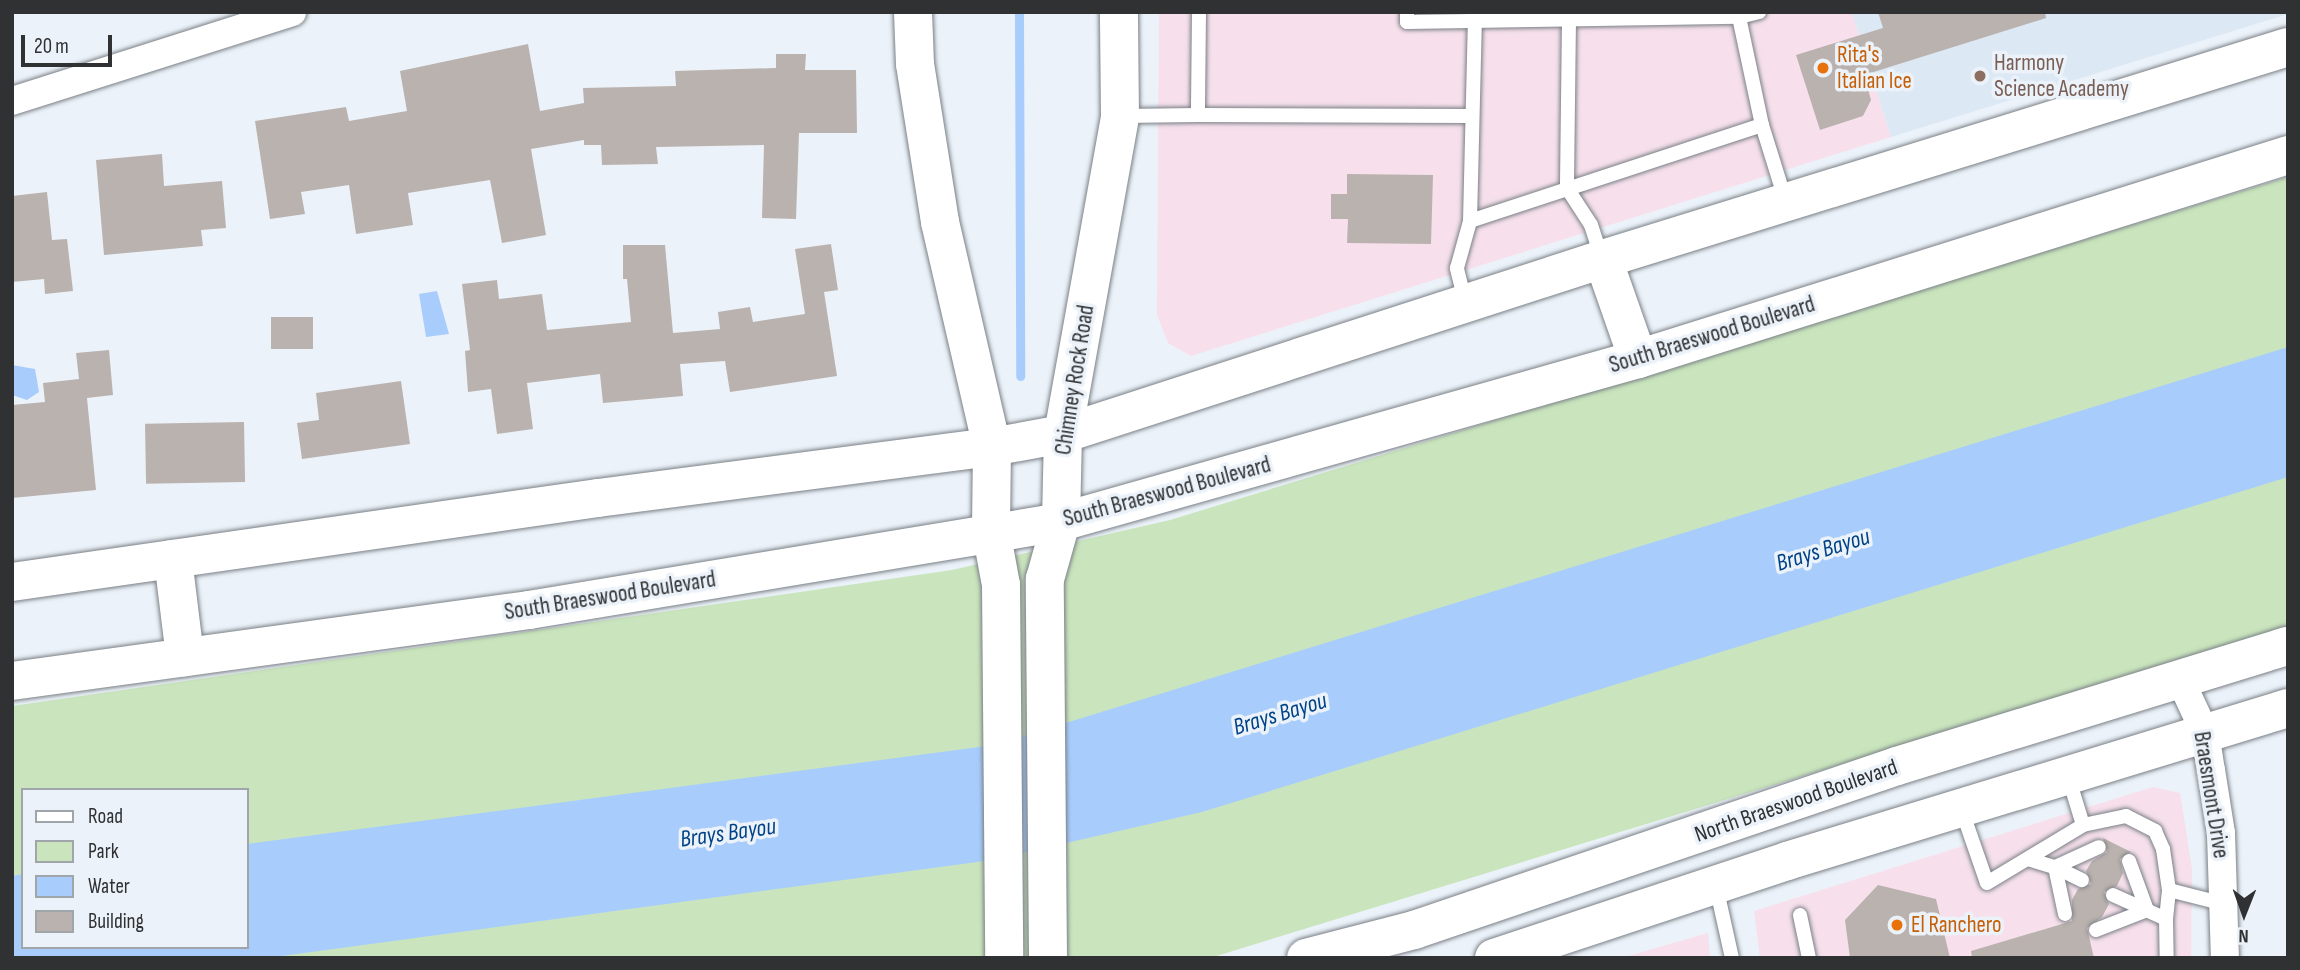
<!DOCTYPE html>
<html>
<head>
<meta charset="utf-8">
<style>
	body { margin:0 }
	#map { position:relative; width:2300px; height:970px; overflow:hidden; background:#ecf2f9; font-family:"Sofia Sans Condensed",sans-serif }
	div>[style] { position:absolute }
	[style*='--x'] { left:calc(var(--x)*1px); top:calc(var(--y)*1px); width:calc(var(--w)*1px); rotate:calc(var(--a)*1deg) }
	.commercial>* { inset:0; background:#f7e0ec }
	.built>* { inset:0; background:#dce8f4 }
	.green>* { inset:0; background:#cae5bd }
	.water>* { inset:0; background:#a8cdfd }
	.stream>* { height:9px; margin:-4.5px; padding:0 4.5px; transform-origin:4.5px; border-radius:4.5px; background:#a8cdfd }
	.building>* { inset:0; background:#bab2ae; transform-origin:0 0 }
	.roads { filter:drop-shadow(0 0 2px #7a8086) drop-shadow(0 0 2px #7a8086) }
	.lane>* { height:14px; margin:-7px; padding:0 7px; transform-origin:7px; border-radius:7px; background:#fff }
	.street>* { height:28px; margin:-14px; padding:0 14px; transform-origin:14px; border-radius:14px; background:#fff }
	.secondary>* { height:38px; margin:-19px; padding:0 19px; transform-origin:19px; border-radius:19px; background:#fff }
	.dots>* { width:19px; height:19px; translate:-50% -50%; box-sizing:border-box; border:4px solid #ecf2f9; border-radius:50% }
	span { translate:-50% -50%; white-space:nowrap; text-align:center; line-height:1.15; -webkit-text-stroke:7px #ecf2f9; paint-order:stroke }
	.food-label { font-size:23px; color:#c56008 }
	.left { translate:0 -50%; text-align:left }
	.education-label { font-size:23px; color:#785e54 }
	.street-label { font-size:23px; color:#2f3133 }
	.water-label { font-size:24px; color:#004287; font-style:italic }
	.frame { position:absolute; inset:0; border:14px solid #2f3133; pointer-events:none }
	.legend { position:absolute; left:21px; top:788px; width:228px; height:161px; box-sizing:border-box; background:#ecf2f9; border:2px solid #a0a5aa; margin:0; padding:9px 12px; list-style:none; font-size:21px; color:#2f3133 }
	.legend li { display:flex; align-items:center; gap:14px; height:35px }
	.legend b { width:35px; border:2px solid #a0a5aa }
	.north { position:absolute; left:2209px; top:879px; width:70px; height:70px; -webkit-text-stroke:5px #ecf2f9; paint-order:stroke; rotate:181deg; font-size:19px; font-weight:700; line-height:28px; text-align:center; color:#2f3133 }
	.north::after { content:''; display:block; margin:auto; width:24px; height:32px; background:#2f3133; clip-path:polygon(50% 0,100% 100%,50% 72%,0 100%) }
	.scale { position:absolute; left:21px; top:35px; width:91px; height:32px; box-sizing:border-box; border:4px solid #2f3133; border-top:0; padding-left:9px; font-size:21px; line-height:24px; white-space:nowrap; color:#2f3133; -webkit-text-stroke:5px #ecf2f9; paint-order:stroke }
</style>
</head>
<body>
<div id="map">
	<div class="commercial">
		<div style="clip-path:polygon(1159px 12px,1852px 12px,1891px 137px,1191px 356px,1168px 343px,1157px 315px)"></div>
		<div style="clip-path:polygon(2153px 787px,2180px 793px,2192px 869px,2191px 958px,1760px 958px,1754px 911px)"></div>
		<div style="clip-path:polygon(1708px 933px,1710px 958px,1621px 958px)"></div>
	</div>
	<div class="built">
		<div style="clip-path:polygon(1852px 12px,2288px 12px,2288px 14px,1891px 137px)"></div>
	</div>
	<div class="green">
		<div style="clip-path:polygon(evenodd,2288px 177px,2288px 627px,1210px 958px,12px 958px,12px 706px,952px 570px,1170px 520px,2288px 177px,23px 790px,247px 790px,247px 947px,23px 947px,23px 790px)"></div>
	</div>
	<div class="water">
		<div style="clip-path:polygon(437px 291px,449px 334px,426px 337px,419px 294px)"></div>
		<div style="clip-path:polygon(2288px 347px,2288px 477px,1202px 812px,992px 860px,267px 958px,12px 958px,12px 876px,23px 874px,23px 947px,247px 947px,247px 844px,994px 745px)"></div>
		<div style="clip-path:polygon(12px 365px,35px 369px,39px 392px,27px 400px,12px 395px)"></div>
	</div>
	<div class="stream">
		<div style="--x:1019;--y:12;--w:364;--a:89.8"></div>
	</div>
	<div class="building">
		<div style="clip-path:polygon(1878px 12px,2045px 12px,2046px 18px,1864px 75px,1871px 100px,1863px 116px,1820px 130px,1796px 55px,1883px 28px)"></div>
		<div style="clip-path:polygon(528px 44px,540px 111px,584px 103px,583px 88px,676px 86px,675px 71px,776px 68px,776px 54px,806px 54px,805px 70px,856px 70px,857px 133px,799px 133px,796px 219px,762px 218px,764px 145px,656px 147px,658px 164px,602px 165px,601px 145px,584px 145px,584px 140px,531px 149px,546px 235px,502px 243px,490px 180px,408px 193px,413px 225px,356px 234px,349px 185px,301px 192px,305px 214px,270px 219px,255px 121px,346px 107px,349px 121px,407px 111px,400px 71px)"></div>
		<div style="clip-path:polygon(162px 154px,164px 186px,222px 181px,226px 228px,201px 230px,203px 246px,104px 255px,96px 160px)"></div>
		<div style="clip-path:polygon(1347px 174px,1433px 175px,1431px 244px,1347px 243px,1348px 219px,1331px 219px,1331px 194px,1347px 194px)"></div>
		<div style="clip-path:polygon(47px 192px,52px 240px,67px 239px,73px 291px,45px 294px,44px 279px,12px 282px,12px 196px)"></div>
		<div style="clip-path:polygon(831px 244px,838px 290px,824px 292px,837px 376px,730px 392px,725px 361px,680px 364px,683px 396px,603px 403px,600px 374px,527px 383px,533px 429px,497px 434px,491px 389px,468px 392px,465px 351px,470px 350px,462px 284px,497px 280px,499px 299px,542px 294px,547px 330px,631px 322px,627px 279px,623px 279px,623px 245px,665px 245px,673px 333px,720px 329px,718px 312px,750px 307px,753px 322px,805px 314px,795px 249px)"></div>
		<div style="left:271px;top:317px;width:42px;height:32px"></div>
		<div style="clip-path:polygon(109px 350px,113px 395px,87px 398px,96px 490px,12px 498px,12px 405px,45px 402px,43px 383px,79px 379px,76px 353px)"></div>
		<div style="clip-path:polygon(401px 381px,410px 444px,302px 459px,297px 423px,319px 420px,316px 393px)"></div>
		<div style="left:244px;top:422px;width:60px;height:99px;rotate:89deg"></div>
		<div style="clip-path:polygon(2103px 838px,2131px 852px,2120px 859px,2123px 873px,2117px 886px,2104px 892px,2109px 904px,2102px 917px,2087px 928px,2094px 958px,1972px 958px,1971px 951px,2072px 921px,2072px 900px,2078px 889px,2091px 884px,2086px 871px,2092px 861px,2107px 852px)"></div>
		<div style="clip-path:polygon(1878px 885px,1936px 899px,1950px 958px,1850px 958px,1845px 920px)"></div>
	</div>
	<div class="roads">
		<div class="lane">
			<div style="--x:1199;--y:12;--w:103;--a:90.6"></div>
			<div style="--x:1198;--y:115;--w:274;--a:0.2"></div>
			<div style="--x:1407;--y:12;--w:10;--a:90"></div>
			<div style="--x:1407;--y:22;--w:332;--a:-0.9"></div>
			<div style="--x:1739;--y:17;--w:110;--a:78"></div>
			<div style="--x:1762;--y:125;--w:307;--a:161.8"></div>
			<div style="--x:1739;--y:17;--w:21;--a:-14"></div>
			<div style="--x:1569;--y:20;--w:168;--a:90.7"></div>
			<div style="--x:1567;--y:188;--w:44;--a:57"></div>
			<div style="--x:1591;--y:225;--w:35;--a:72"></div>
			<div style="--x:1122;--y:116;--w:76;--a:-0.8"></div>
			<div style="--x:1762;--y:125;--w:81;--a:72.7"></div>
			<div style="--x:1465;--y:301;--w:34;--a:-104"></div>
			<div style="--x:1457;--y:268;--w:49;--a:-74.5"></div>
			<div style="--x:1470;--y:221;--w:200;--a:-88.6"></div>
			<div style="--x:1961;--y:808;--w:79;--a:70.9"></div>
			<div style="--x:1987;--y:883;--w:112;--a:-31.1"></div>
			<div style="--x:2083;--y:825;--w:51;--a:-107"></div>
			<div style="--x:2083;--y:825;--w:44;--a:-11.8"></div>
			<div style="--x:2126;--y:816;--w:33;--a:27"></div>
			<div style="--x:2155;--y:831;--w:20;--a:66"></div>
			<div style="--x:2163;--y:849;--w:41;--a:81.7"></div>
			<div style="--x:2028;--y:859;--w:28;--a:17"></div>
			<div style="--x:2055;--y:867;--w:48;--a:-24.4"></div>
			<div style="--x:2129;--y:861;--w:52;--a:69.8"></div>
			<div style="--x:1716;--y:886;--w:74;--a:77.5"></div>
			<div style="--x:2113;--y:895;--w:58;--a:24.4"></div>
			<div style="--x:2166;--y:919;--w:39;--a:89"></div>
			<div style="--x:2065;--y:914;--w:48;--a:-102"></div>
			<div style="--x:2055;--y:867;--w:30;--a:26"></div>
			<div style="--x:1800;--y:915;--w:44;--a:78.2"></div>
			<div style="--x:2166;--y:919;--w:29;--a:-84"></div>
			<div style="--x:2169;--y:890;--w:57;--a:14.3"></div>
			<div style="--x:2096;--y:930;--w:55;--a:-21.4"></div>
		</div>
		<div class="street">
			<div style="--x:12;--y:101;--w:294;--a:-17.6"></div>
			<div style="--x:2180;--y:679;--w:60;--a:65.2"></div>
			<div style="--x:2205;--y:733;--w:37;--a:81"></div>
			<div style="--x:2211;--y:770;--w:64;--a:81"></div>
			<div style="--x:2221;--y:833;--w:125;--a:88.2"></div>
		</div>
		<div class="secondary">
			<div style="--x:913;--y:12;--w:52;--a:87.8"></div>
			<div style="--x:915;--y:64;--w:160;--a:81"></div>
			<div style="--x:940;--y:222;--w:231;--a:77"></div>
			<div style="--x:992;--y:447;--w:84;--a:90.7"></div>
			<div style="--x:991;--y:531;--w:55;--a:79.5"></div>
			<div style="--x:1001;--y:585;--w:373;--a:89.5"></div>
			<div style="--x:1603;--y:259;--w:106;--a:70.7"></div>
			<div style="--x:173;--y:559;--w:99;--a:83"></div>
			<div style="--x:12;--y:582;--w:592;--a:-8.16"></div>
			<div style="--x:598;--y:498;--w:397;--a:-7.4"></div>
			<div style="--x:992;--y:447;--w:72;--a:-10.4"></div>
			<div style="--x:1063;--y:434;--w:568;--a:-17.96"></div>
			<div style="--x:1603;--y:259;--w:717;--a:-17.2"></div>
			<div style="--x:12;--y:681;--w:522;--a:-7.82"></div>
			<div style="--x:529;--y:610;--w:539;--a:-9.39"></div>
			<div style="--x:1061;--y:522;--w:600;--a:-15.77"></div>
			<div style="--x:1638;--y:359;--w:681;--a:-17.42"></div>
			<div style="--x:1048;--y:958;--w:379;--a:-90.5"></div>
			<div style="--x:1045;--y:579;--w:59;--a:-74.3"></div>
			<div style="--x:1061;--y:522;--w:88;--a:-88.7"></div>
			<div style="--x:1063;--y:434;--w:323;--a:-79.8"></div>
			<div style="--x:1120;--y:116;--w:104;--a:-90.6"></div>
			<div style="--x:1306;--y:958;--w:112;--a:-14.5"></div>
			<div style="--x:1414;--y:930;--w:510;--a:-18.75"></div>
			<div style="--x:1897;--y:766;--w:409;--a:-17.1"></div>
			<div style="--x:1494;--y:958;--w:309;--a:-18.3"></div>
			<div style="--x:1787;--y:861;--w:524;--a:-16.98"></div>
		</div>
	</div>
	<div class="dots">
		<div style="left:1823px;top:68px;background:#e8710a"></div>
		<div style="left:1980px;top:76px;background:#8d6e63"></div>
		<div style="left:1897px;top:925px;background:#e8710a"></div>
	</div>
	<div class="food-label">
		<span class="left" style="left:1837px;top:68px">Rita's<br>Italian Ice</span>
		<span class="left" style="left:1911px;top:925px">El Ranchero</span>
	</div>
	<div class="education-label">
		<span class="left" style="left:1994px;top:76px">Harmony<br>Science Academy</span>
	</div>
	<div class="street-label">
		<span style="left:1712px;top:335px;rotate:-17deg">South Braeswood Boulevard</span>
		<span style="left:1075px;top:380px;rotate:-81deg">Chimney Rock Road</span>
		<span style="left:1167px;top:492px;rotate:-15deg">South Braeswood Boulevard</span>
		<span style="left:610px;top:596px;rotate:-9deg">South Braeswood Boulevard</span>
		<span style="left:2211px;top:795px;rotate:81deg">Braesmont Drive</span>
		<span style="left:1796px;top:801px;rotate:-19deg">North Braeswood Boulevard</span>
	</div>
	<div class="water-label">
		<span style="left:1823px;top:550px;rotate:-17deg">Brays Bayou</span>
		<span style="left:1280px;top:714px;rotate:-17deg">Brays Bayou</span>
		<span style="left:728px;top:833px;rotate:-8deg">Brays Bayou</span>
	</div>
	<div class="frame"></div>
	<ul class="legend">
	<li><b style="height:9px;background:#fff"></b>Road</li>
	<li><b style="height:19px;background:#cae5bd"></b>Park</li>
	<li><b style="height:19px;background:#a8cdfd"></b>Water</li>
	<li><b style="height:19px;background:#bab2ae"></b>Building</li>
	</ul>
	<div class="north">N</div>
	<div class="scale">20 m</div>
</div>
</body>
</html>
